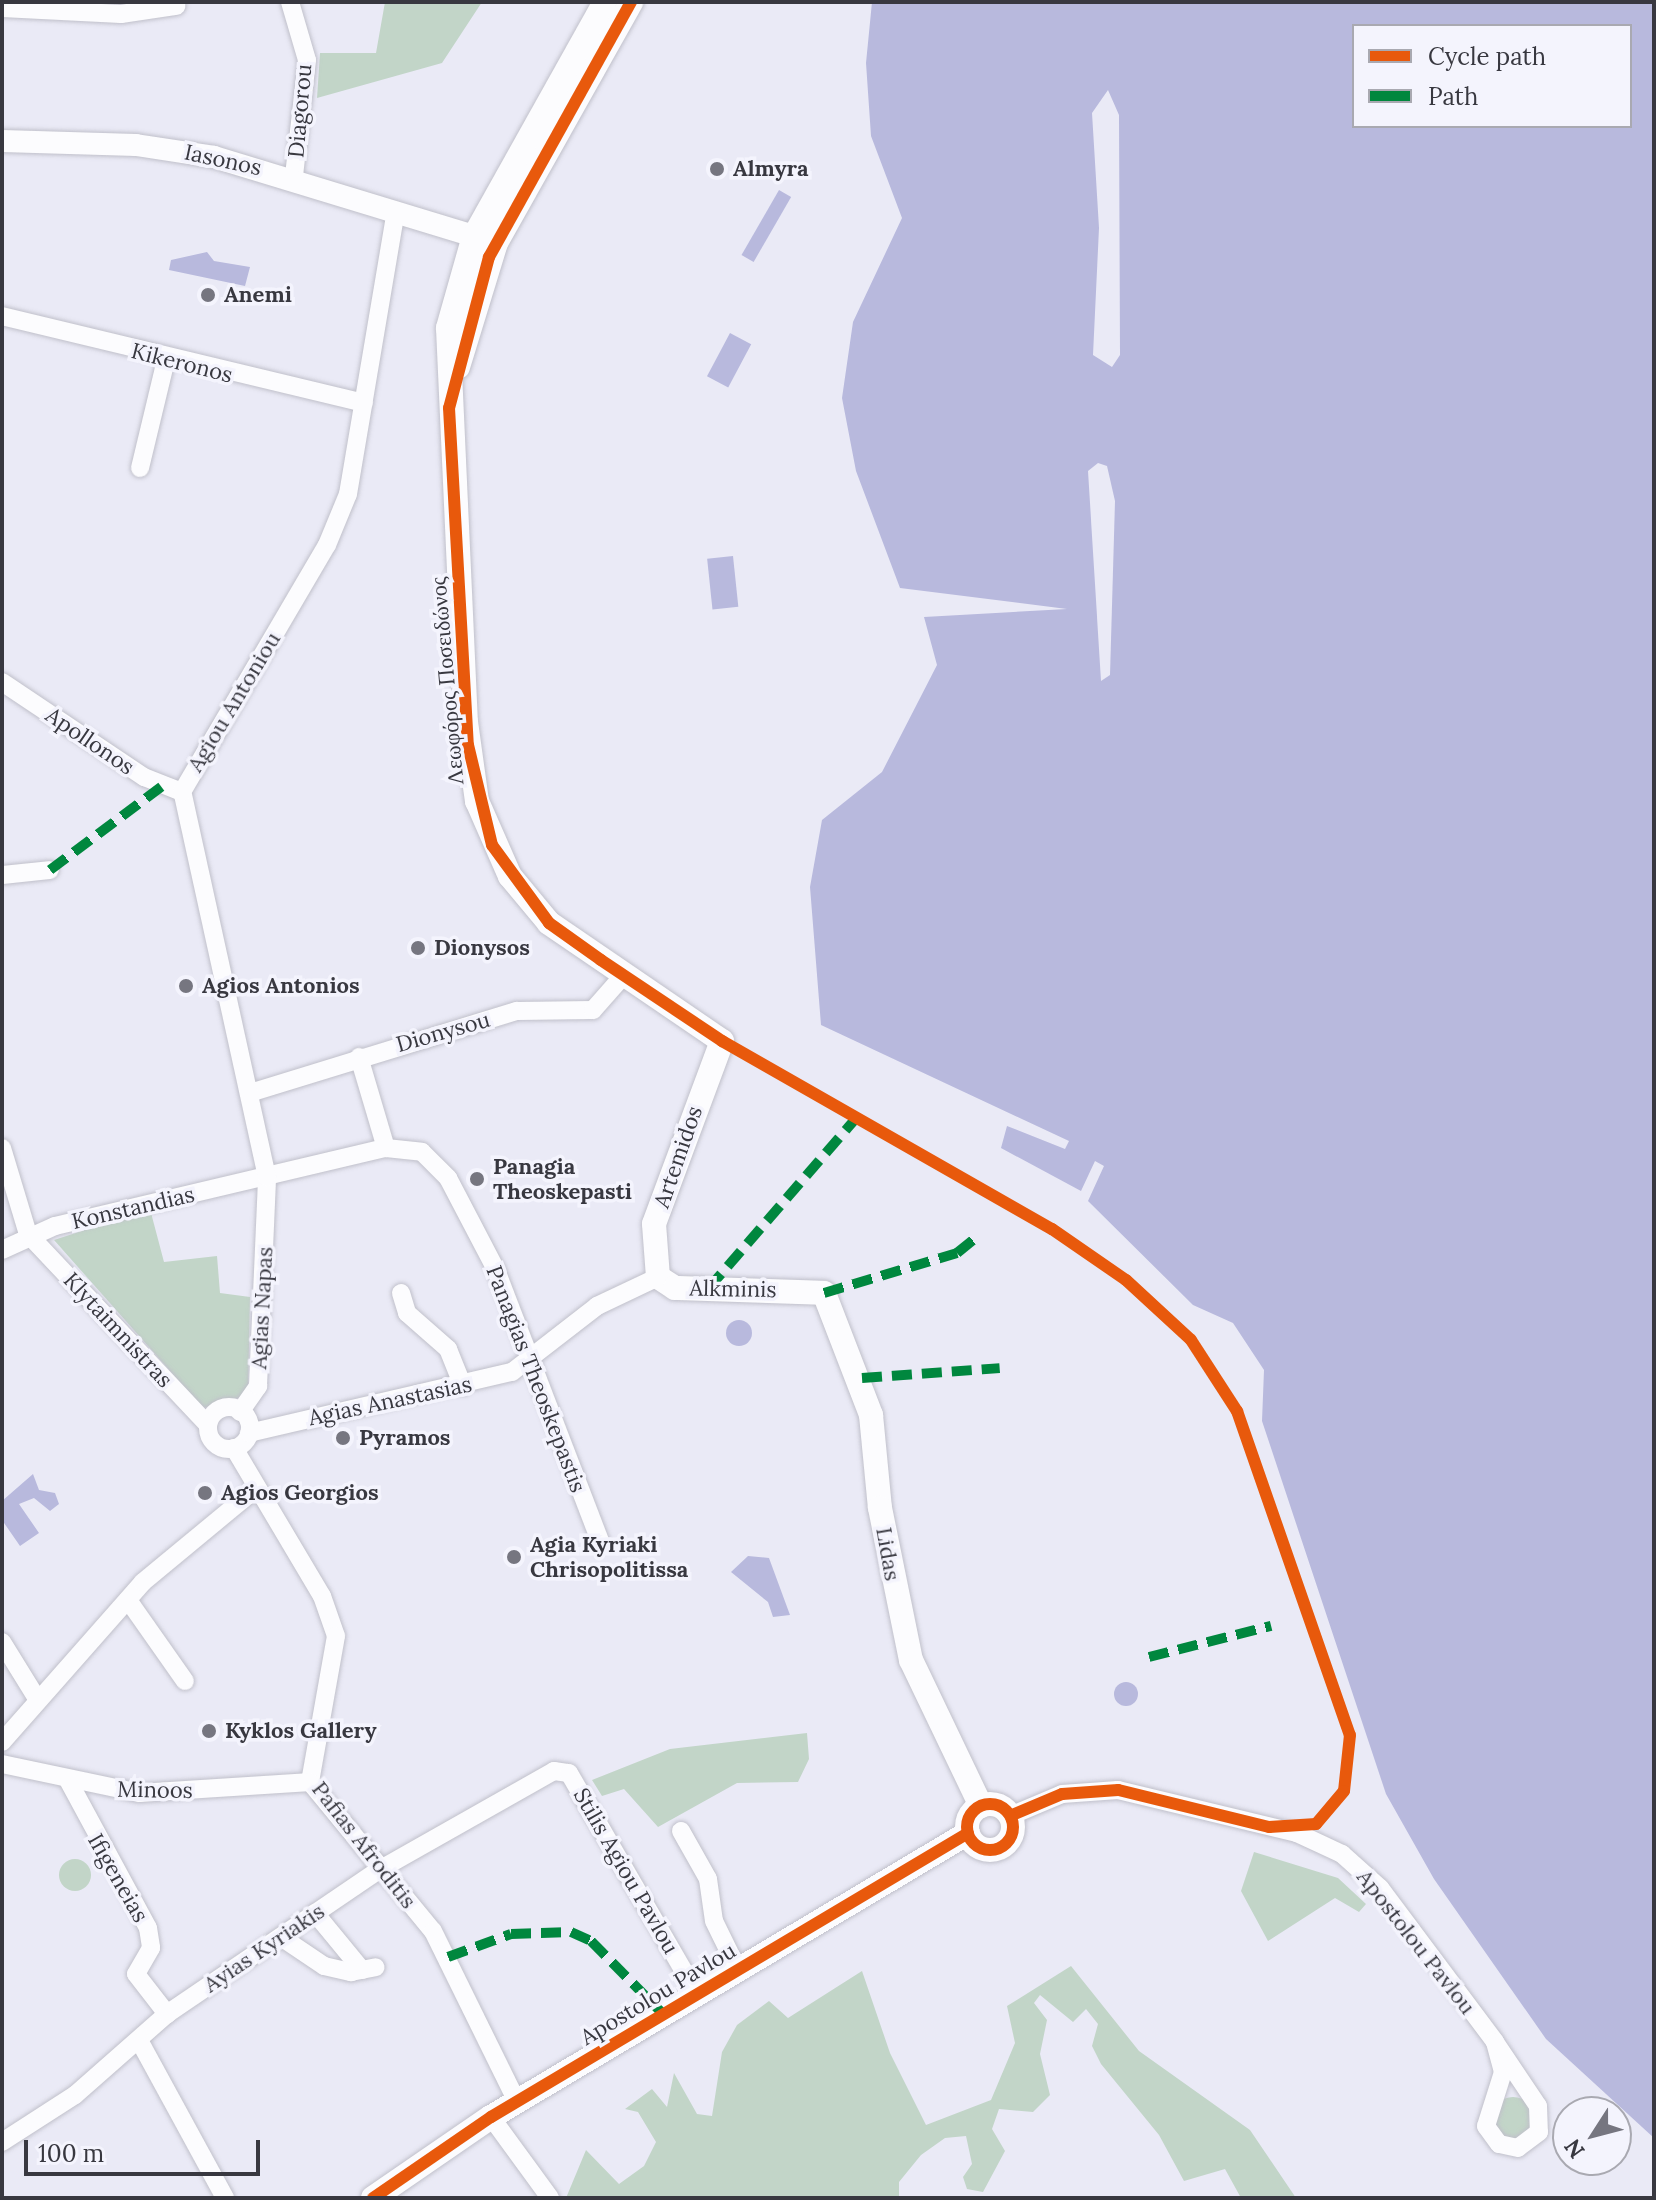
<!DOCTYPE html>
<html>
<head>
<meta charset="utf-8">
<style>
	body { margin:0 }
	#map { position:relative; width:1656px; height:2200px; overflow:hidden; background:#eaeaf6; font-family:Lora,serif }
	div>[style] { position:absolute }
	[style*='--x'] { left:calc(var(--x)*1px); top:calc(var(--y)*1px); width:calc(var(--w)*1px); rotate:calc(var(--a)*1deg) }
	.green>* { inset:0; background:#c2d5c8 }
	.round { border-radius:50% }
	.water>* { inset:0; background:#b8b9dd; transform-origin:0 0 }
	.pier>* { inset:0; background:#eaeaf6 }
	.roads { filter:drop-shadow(0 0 2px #c0c0ca) drop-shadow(0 0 2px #c0c0ca) }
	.minor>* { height:18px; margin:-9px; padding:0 9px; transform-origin:9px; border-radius:9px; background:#fcfcfe }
	.minor>.ring { margin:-9px; padding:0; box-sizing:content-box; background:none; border:18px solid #fcfcfe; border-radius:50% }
	.tertiary>* { height:22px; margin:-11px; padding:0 11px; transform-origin:11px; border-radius:11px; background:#fcfcfe }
	.secondary>* { height:24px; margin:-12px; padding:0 12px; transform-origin:12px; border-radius:12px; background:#fcfcfe }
	.secondary>.ring { margin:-12px; padding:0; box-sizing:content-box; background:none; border:24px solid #fcfcfe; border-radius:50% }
	.quiet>* { height:10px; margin-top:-5px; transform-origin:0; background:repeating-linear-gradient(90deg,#00873e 0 20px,transparent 0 30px) }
	.cycleway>* { height:12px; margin:-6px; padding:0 6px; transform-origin:6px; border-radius:6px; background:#e8590c }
	.cycleway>.ring { margin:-6px; padding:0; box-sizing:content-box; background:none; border:12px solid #e8590c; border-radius:50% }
	.dots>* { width:22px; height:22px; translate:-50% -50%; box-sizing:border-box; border:4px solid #f4f4fd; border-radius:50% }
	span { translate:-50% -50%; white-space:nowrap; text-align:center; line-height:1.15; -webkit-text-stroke:7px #f4f4fd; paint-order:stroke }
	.street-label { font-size:22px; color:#383840 }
	.poi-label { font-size:22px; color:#383840; font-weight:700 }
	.left { translate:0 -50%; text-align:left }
	.frame { position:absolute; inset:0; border:4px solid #383840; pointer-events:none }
	.legend { position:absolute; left:1352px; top:24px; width:280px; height:104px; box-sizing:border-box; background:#f4f4fd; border:2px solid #a9a9b1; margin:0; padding:10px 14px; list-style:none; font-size:24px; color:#383840 }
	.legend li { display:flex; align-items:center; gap:16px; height:40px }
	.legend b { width:40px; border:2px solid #a9a9b1 }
	.north { position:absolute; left:1552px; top:2096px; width:80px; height:80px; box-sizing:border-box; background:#f4f4fd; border:2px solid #a9a9b1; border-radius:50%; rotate:234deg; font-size:22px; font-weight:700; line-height:32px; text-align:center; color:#383840 }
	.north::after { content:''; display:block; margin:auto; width:28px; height:36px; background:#767680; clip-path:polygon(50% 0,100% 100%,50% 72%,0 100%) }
	.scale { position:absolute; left:24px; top:2140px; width:236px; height:36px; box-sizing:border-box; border:4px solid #383840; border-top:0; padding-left:10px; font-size:24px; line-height:28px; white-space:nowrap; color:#383840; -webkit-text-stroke:6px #f4f4fd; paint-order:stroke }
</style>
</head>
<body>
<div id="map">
	<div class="green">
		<div style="clip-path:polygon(385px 2px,482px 2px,442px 63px,317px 98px,320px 53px,376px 53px)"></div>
		<div style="clip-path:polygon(150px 1209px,164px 1262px,217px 1256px,220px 1293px,250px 1297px,248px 1395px,203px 1408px,54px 1240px)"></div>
		<div style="clip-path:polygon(807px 1733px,809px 1759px,798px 1782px,737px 1783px,658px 1827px,624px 1789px,602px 1796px,592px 1780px,670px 1749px)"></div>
		<div style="clip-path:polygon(1254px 1852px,1338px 1878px,1366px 1904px,1359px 1912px,1335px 1898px,1268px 1941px,1241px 1891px)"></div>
		<div class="round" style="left:59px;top:1859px;width:32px;height:32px"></div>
		<div style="clip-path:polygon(1071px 1966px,1139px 2051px,1250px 2130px,1296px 2198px,1241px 2198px,1225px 2169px,1184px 2181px,1159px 2135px,1101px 2064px,1092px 2046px,1098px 2024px,1086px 2009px,1073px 2022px,1040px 1995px,1034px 2003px,1047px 2020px,1040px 2054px,1050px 2095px,1033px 2112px,999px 2109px,992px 2129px,1005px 2151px,983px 2192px,967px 2189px,963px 2177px,972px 2164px,966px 2136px,945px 2138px,921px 2155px,899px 2182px,899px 2198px,566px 2198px,586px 2150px,619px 2184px,644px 2166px,656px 2142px,638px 2112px,625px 2109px,652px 2089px,667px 2107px,674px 2073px,697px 2114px,712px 2116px,722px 2052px,737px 2025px,769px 2001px,788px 2018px,862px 1971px,890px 2053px,926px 2125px,991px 2100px,1015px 2043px,1007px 2006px)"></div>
		<div class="round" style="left:1492px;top:2097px;width:42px;height:42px"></div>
	</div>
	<div class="water">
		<div style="clip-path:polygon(evenodd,872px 2px,1654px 2px,1654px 2138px,1546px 2039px,1434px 1879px,1386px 1794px,1262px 1421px,1264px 1370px,1233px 1323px,1193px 1305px,1088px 1201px,1104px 1166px,1095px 1161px,1081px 1191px,1001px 1148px,1007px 1126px,1065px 1149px,1069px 1141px,821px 1025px,810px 887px,822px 820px,882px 772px,937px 665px,924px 617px,1067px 609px,900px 588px,856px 471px,842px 398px,853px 322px,902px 218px,871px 136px,866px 63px,872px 2px,1354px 26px,1630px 26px,1630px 126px,1354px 126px,1354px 26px)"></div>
		<div style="left:779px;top:190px;width:14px;height:75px;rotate:30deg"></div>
		<div style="clip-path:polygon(207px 252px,214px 261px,250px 267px,245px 286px,169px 270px,171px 260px)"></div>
		<div style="left:730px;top:333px;width:24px;height:49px;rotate:28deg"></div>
		<div style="left:733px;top:556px;width:51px;height:26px;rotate:84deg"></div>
		<div class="round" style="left:726px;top:1320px;width:26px;height:26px"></div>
		<div style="clip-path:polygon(33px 1474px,39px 1490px,55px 1493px,59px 1504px,50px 1511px,34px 1498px,19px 1504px,39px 1533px,20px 1546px,2px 1520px,2px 1501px)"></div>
		<div style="clip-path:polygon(748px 1556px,769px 1558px,790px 1615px,773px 1617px,768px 1602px,731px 1572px)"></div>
		<div class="round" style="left:1114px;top:1682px;width:24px;height:24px"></div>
	</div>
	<div class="pier">
		<div style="clip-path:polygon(1108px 90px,1119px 115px,1120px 355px,1112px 367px,1093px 355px,1099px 228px,1092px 113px)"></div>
		<div style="clip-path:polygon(1098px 463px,1107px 466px,1115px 501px,1110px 675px,1101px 681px,1088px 471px)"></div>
	</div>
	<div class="roads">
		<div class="minor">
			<div style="--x:290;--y:2;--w:60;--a:73.7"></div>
			<div style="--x:307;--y:60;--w:116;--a:96.4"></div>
			<div style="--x:2;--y:8;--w:119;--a:2.9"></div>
			<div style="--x:121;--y:14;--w:56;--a:-8.3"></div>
			<div style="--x:2;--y:316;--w:372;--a:13.5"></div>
			<div style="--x:140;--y:468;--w:111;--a:-76.5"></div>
			<div style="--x:2;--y:682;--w:171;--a:33.8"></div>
			<div style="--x:144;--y:777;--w:41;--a:21.5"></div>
			<div style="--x:2;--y:875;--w:48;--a:-5.9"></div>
			<div style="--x:359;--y:1057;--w:95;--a:73.5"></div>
			<div style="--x:253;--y:1092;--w:276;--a:-17.1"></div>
			<div style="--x:517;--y:1011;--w:76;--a:-0.8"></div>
			<div style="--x:593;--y:1010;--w:45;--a:-48.6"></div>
			<div style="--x:2;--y:1148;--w:90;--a:73.2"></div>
			<div style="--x:28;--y:1234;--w:262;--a:46.7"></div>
			<div style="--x:2;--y:1250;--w:58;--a:-24.4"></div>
			<div style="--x:55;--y:1226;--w:340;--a:-13.3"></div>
			<div style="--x:386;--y:1148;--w:36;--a:6"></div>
			<div style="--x:422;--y:1152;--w:37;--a:45"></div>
			<div style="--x:448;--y:1178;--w:104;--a:62.4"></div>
			<div style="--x:496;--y:1270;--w:292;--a:69"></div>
			<div style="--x:401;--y:1293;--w:21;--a:73"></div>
			<div style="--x:407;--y:1313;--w:55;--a:41.3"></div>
			<div style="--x:448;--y:1349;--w:40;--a:68"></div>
			<div class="ring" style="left:208px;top:1407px;width:24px;height:24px"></div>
			<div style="--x:240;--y:1412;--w:32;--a:-55"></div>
			<div style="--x:258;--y:1386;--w:209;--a:-87.5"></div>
			<div style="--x:267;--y:1177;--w:394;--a:-102.4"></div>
			<div style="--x:182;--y:792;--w:286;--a:-59.6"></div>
			<div style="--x:327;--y:545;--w:55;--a:-67.6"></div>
			<div style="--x:348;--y:494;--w:282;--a:-80.4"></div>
			<div style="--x:249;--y:1433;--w:270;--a:-13.1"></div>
			<div style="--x:512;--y:1372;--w:108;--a:-37.8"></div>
			<div style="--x:597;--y:1306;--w:68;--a:-25.4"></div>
			<div style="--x:234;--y:1448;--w:172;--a:59.3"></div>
			<div style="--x:322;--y:1596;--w:42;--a:70.7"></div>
			<div style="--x:336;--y:1636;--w:148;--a:100.1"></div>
			<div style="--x:310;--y:1782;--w:193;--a:50.5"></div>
			<div style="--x:433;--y:1931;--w:191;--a:63.8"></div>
			<div style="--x:128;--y:1600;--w:99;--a:54.9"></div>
			<div style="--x:2;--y:1642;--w:65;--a:58.3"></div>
			<div style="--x:2;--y:1742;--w:213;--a:-48.6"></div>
			<div style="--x:143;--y:1582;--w:143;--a:-39.6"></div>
			<div style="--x:2;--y:1764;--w:141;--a:11.9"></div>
			<div style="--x:140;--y:1793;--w:170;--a:-3.7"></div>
			<div style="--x:68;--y:1780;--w:168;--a:61.6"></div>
			<div style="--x:148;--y:1928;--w:20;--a:81"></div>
			<div style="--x:151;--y:1948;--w:30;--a:120"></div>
			<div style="--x:136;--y:1974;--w:51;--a:52.2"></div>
			<div style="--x:1010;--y:1816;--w:56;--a:-22.9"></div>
			<div style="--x:1062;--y:1794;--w:56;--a:-4.1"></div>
			<div style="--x:1118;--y:1790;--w:184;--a:13.5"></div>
			<div style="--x:1297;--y:1833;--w:50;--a:25"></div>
			<div style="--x:1342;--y:1854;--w:51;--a:41.8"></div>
			<div style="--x:1380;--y:1888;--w:192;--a:53.2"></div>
			<div style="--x:1495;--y:2042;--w:77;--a:56.1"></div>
			<div style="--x:1538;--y:2106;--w:26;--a:88"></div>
			<div style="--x:1539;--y:2132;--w:26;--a:143"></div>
			<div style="--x:1518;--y:2148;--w:19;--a:-168"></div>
			<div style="--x:1499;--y:2144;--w:22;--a:-126"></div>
			<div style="--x:1486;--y:2126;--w:57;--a:-72.5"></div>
			<div style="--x:1503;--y:2072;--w:31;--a:-105"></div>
			<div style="--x:681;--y:1831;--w:55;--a:60.6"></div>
			<div style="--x:708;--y:1879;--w:42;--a:81.9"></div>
			<div style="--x:714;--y:1921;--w:55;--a:63.9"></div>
			<div style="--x:315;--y:1913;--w:74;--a:50.5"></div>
			<div style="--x:281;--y:1937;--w:52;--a:34"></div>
			<div style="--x:324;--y:1966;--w:28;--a:13"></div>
			<div style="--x:351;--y:1972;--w:25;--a:-11"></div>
			<div style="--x:140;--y:2042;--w:178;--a:61.4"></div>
			<div style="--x:491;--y:2117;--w:100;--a:53.9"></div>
			<div style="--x:2;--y:2142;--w:87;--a:-32.8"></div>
			<div style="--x:75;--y:2095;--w:123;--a:-41.4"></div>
			<div style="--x:167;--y:2014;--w:256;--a:-34.2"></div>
			<div style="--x:379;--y:1870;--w:201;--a:-29.5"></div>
			<div style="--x:554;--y:1771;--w:15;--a:8"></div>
			<div style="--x:569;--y:1773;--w:255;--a:59.9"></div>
		</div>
		<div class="tertiary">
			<div style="--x:2;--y:141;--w:134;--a:1.7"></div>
			<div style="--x:136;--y:145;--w:79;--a:8.7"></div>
			<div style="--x:214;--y:157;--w:288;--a:16.9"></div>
		</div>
		<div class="secondary">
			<div style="--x:605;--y:2;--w:268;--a:119.2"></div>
			<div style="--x:474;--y:236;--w:96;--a:105.8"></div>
			<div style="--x:448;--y:328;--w:394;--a:87.4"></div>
			<div style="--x:466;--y:722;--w:80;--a:82.1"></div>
			<div style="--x:477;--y:801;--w:82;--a:66.3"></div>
			<div style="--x:510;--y:876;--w:61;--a:50.3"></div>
			<div style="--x:549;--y:923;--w:209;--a:34.3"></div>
			<div style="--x:722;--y:1041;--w:195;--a:110.4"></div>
			<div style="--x:654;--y:1224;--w:53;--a:85.7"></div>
			<div style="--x:658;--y:1277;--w:20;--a:33"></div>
			<div style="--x:675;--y:1288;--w:149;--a:1.9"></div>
			<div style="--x:824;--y:1293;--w:131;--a:68.9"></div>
			<div style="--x:871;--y:1415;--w:93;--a:84.5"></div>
			<div style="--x:880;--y:1508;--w:155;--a:78.5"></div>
			<div style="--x:911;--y:1660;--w:162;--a:64.4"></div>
			<div style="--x:458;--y:367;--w:130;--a:-73"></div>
			<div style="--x:496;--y:243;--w:276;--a:-60.7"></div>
			<div class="ring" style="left:967px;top:1804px;width:22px;height:22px"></div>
			<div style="--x:373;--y:2198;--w:143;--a:-34.5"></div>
			<div style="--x:491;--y:2117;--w:555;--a:-30.77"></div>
		</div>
	</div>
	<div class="quiet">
		<div style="--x:50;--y:870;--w:139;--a:-36.8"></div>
		<div style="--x:708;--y:1289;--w:228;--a:-49.1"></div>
		<div style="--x:824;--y:1293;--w:139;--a:-16.7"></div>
		<div style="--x:957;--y:1253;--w:26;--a:-39"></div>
		<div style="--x:862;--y:1378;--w:138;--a:-4.1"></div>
		<div style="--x:1149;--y:1657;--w:126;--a:-14.3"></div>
		<div style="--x:448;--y:1957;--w:67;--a:-20.1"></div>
		<div style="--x:511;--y:1934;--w:60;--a:-1.9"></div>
		<div style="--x:571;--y:1932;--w:22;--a:24"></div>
		<div style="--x:591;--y:1941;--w:103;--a:45.4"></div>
	</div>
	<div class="cycleway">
		<div style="--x:631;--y:2;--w:292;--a:119.1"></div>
		<div style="--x:489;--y:257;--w:156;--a:104.8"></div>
		<div style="--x:449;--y:408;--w:338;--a:86.8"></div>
		<div style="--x:468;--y:745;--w:103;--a:76.5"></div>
		<div style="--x:492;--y:845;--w:97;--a:53.8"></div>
		<div style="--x:549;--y:923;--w:64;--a:35.4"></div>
		<div style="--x:601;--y:960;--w:146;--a:33.8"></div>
		<div style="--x:722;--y:1041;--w:380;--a:29.7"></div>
		<div style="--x:1052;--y:1229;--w:90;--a:34.6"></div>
		<div style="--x:1126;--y:1280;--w:88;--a:42.7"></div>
		<div style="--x:1191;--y:1340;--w:85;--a:57.1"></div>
		<div style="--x:1237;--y:1411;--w:343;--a:70.8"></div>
		<div style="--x:1350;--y:1735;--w:56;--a:96.1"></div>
		<div style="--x:1344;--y:1791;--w:43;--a:130.3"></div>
		<div style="--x:1316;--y:1824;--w:47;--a:176.3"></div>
		<div style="--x:1269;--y:1827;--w:155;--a:-166.2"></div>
		<div style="--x:1118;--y:1790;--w:56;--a:175.9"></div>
		<div style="--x:1062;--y:1794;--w:56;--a:157.1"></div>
		<div class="ring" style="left:967px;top:1804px;width:34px;height:34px"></div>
		<div style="--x:373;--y:2198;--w:143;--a:-34.5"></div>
		<div style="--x:491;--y:2117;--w:555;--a:-30.77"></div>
	</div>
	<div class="dots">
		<div style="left:717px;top:169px;background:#767680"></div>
		<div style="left:208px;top:295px;background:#767680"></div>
		<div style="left:418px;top:948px;background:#767680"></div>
		<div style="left:186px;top:986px;background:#767680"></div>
		<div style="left:477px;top:1179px;background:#767680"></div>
		<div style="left:343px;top:1438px;background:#767680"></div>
		<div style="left:205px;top:1493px;background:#767680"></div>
		<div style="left:514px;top:1557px;background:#767680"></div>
		<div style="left:209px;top:1731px;background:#767680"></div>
	</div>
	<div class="street-label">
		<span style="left:300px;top:111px;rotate:-85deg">Diagorou</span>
		<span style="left:223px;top:160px;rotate:12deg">Iasonos</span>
		<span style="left:182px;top:363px;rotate:14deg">Kikeronos</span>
		<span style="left:447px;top:681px;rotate:-95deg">Λεωφόρος Ποσειδώνος</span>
		<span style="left:234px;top:702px;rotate:-59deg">Agiou Antoniou</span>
		<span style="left:90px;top:741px;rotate:34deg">Apollonos</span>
		<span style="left:443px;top:1032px;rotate:-16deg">Dionysou</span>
		<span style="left:678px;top:1157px;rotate:-71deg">Artemidos</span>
		<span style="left:133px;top:1208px;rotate:-13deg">Konstandias</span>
		<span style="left:733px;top:1289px;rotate:1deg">Alkminis</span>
		<span style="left:262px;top:1308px;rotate:-87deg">Agias Napas</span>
		<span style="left:118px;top:1330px;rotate:47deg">Klytaimnistras</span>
		<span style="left:536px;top:1379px;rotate:69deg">Panagias Theoskepastis</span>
		<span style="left:390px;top:1401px;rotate:-12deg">Agias Anastasias</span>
		<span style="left:888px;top:1554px;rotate:80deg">Lidas</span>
		<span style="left:155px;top:1790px;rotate:1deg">Minoos</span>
		<span style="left:364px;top:1845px;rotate:52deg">Pafias Afroditis</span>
		<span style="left:626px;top:1871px;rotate:60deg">Stilis Agiou Pavlou</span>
		<span style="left:118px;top:1878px;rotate:60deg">Ifigeneias</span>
		<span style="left:1416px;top:1942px;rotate:52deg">Apostolou Pavlou</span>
		<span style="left:264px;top:1948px;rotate:-34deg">Ayias Kyriakis</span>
		<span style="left:658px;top:1994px;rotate:-31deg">Apostolou Pavlou</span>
	</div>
	<div class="poi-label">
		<span class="left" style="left:733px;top:169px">Almyra</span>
		<span class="left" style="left:224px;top:295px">Anemi</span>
		<span class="left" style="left:434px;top:948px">Dionysos</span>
		<span class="left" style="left:202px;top:986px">Agios Antonios</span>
		<span class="left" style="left:493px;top:1179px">Panagia<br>Theoskepasti</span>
		<span class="left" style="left:359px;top:1438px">Pyramos</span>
		<span class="left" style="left:221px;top:1493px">Agios Georgios</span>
		<span class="left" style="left:530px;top:1557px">Agia Kyriaki<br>Chrisopolitissa</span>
		<span class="left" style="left:225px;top:1731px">Kyklos Gallery</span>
	</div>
	<div class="frame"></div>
	<ul class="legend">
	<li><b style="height:10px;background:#e8590c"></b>Cycle path</li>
	<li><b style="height:10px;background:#00873e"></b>Path</li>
	</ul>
	<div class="north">N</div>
	<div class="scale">100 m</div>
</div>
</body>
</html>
